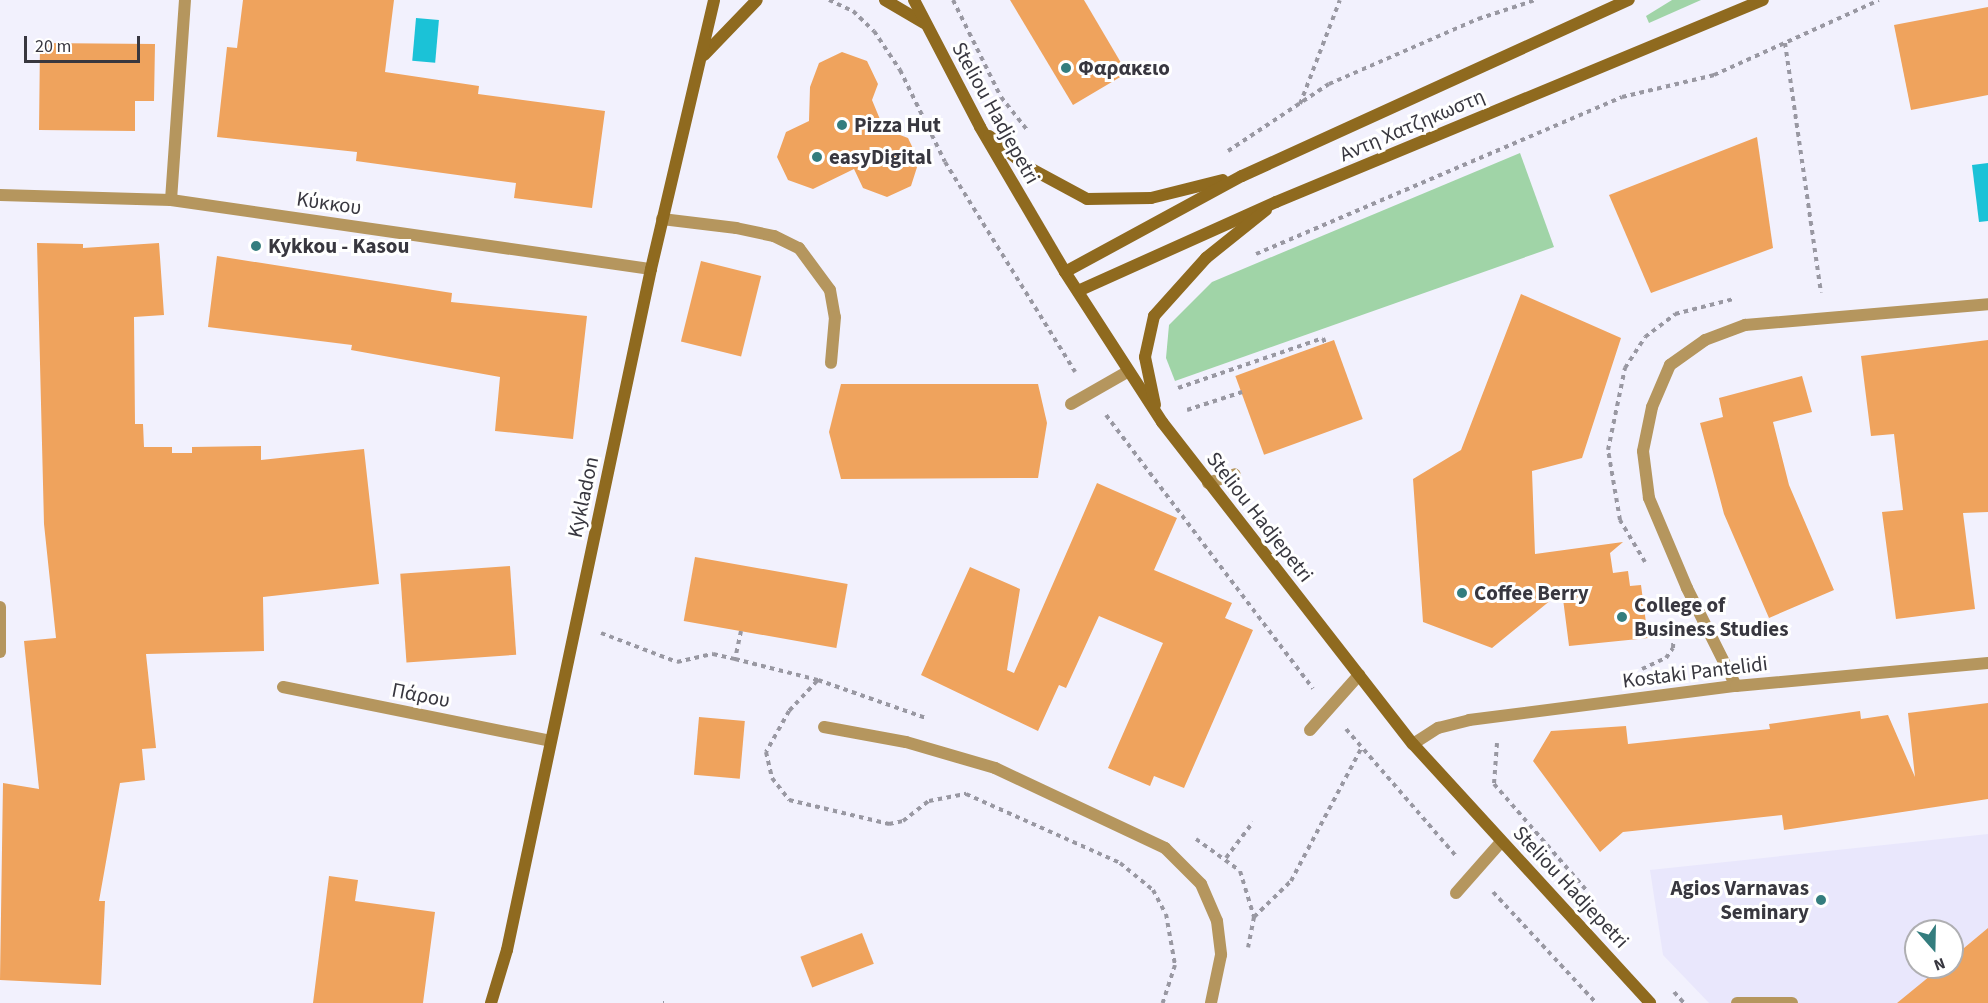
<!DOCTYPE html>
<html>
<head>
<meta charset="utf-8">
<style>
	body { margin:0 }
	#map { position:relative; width:1988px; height:1003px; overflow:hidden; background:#f2f1fd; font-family:"Source Sans 3",sans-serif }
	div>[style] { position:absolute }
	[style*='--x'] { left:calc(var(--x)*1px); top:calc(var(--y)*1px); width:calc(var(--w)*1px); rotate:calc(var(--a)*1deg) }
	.built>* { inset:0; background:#e9e7fc }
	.green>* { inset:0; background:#a0d4a7 }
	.water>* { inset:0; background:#1bc2d7; transform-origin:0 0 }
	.building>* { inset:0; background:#efa35d; transform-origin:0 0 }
	.path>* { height:4px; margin-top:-2px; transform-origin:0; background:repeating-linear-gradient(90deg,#9998a2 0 4.5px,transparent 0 9px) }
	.lane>* { height:12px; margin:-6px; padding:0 6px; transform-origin:6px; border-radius:6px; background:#b5965e }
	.street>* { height:12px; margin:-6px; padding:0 6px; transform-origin:6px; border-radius:6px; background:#b5965e }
	.secondary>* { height:12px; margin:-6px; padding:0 6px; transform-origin:6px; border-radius:6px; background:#8f6a1f }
	.dots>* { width:16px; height:16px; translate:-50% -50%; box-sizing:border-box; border:3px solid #fff; border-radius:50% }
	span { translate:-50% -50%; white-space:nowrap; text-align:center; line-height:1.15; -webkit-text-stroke:6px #fff; paint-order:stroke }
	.poi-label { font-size:21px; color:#38373f; font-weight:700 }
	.left { translate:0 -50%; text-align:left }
	.right { translate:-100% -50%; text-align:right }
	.street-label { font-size:21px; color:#38373f }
	.north { position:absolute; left:1904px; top:919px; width:60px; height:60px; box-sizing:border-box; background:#fff; border:2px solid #afafb2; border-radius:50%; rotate:160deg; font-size:16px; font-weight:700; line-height:24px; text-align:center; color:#38373f }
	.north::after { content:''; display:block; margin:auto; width:21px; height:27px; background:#347d7e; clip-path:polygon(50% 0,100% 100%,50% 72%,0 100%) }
	.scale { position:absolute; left:24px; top:36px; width:116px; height:27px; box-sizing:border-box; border:3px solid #38373f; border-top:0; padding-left:8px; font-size:18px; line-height:21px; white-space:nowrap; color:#38373f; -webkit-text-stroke:4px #fff; paint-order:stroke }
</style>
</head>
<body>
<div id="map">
	<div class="built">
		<div style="clip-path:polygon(evenodd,1988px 834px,1988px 1003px,1709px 1003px,1663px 955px,1650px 870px,1988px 834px,1916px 931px,1952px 931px,1952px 967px,1916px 967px,1916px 931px)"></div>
	</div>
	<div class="green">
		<div style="clip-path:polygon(1672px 0,1701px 0,1649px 23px,1646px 16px)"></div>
		<div style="clip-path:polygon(1520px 153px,1554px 247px,1175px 381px,1166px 358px,1169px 325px,1212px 282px)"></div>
	</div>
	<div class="water">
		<div style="left:416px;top:18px;width:23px;height:43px;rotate:5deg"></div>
		<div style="clip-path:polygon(1988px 163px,1988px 221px,1979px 222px,1972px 165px)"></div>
	</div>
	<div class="building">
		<div style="clip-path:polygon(243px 0,394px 0,385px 72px,479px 86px,478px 94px,605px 111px,592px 208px,514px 198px,516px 183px,356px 161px,357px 152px,217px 137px,227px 47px,237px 48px)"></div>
		<div style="clip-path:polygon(1010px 0,1084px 0,1127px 73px,1073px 105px)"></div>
		<div style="clip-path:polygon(1988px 7px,1988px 95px,1911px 110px,1894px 25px)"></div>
		<div style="clip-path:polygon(40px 43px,155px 44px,154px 101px,135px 101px,135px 131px,39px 130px)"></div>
		<div style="clip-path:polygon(842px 52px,867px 61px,878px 84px,872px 100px,884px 129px,908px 138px,919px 161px,911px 186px,887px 197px,863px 188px,854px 169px,813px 189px,788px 180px,777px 157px,786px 132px,809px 121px,810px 87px,819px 63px)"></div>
		<div style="clip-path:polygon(1757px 137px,1773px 248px,1651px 293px,1609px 195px)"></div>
		<div style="clip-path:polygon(37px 243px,83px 244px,83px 248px,159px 243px,164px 315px,134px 317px,135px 424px,143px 424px,144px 447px,172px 447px,172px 453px,192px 453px,192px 447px,261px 446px,261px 460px,364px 449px,379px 584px,263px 597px,264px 651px,146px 654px,156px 748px,142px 749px,145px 780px,120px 783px,99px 901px,105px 901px,101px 985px,0 980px,3px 783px,39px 789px,24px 641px,56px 638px,44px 524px)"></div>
		<div style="clip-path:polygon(217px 256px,452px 293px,451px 302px,587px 316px,573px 439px,495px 431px,500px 377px,351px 350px,352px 345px,208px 327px)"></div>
		<div style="left:701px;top:261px;width:62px;height:83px;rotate:14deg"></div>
		<div style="clip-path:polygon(1521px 294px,1621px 338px,1582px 458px,1532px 471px,1535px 554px,1623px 542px,1610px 553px,1613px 573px,1628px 571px,1630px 586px,1641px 585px,1648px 638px,1569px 646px,1562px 591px,1492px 648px,1423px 622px,1413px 479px,1461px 450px)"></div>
		<div style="left:1334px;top:340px;width:84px;height:105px;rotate:70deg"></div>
		<div style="clip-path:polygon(1988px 340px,1988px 512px,1963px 513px,1975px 609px,1896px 619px,1882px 512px,1903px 510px,1894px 434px,1871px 436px,1861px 356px)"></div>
		<div style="clip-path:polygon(1802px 376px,1812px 412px,1773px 422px,1789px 485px,1834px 590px,1769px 618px,1724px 514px,1700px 423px,1723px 417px,1719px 398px)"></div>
		<div style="clip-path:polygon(841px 384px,1038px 384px,1047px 423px,1038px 478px,841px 479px,829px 432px)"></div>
		<div style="clip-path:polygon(1097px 483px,1177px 518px,1154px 570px,1232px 603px,1225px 618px,1253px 630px,1184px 788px,1154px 776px,1150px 786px,1108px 768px,1163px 643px,1099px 616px,1066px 688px,1059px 685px,1038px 731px,921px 675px,970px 567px,1020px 589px,1007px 670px,1014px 673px)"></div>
		<div style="left:695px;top:557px;width:155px;height:65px;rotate:10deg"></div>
		<div style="left:510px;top:566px;width:89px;height:110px;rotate:86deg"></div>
		<div style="clip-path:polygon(1988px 703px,1988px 799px,1784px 830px,1782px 815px,1623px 832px,1600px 852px,1533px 761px,1551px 731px,1626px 726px,1628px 744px,1770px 729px,1769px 724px,1860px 711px,1861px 719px,1888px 715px,1915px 777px,1908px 713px)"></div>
		<div style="left:699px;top:717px;width:46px;height:58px;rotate:5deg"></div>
		<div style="clip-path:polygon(329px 876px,358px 880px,355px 901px,435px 912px,423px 1003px,313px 1003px)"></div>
		<div style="clip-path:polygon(1988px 928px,1988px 1003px,1897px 1003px,1941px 967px,1952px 967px,1952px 958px)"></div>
		<div style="left:862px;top:933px;width:33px;height:66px;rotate:69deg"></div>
	</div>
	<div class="path">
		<div style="--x:829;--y:0;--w:26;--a:25"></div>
		<div style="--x:853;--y:11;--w:29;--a:44"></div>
		<div style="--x:874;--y:31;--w:47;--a:56.3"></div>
		<div style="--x:900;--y:70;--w:102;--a:63.9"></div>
		<div style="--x:945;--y:162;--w:247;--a:58.2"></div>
		<div style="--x:953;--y:0;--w:108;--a:63.7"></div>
		<div style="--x:1001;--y:97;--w:43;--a:51.5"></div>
		<div style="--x:1785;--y:43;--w:252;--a:81.8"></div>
		<div style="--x:1300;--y:104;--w:111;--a:-69"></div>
		<div style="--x:1228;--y:151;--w:121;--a:-33.6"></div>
		<div style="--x:1329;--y:84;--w:163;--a:-23.6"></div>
		<div style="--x:1478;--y:19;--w:60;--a:-18.4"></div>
		<div style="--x:1256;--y:254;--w:398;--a:-23.2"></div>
		<div style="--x:1622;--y:97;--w:95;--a:-13.4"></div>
		<div style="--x:1714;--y:75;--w:181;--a:-24.4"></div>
		<div style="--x:1178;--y:388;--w:153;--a:-19"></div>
		<div style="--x:1323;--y:338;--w:5;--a:68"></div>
		<div style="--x:1187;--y:410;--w:58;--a:-18.1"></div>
		<div style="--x:1106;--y:415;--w:343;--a:52.9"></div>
		<div style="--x:1645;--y:562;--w:49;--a:-120.8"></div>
		<div style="--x:1620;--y:520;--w:71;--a:-99.7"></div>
		<div style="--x:1608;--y:450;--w:84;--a:-78.3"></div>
		<div style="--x:1625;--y:368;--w:37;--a:-57"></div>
		<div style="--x:1645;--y:337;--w:38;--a:-37"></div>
		<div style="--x:1675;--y:314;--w:61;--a:-14.3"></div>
		<div style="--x:741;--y:631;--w:29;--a:102"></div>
		<div style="--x:735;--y:659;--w:86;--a:14.2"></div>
		<div style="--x:818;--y:680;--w:114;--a:19.4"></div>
		<div style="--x:601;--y:633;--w:81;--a:20.9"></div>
		<div style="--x:677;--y:662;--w:37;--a:-13"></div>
		<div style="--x:713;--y:654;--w:23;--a:13"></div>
		<div style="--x:1642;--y:669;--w:26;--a:-25"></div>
		<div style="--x:1666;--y:658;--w:12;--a:-55"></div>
		<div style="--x:1673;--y:648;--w:22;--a:-87"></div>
		<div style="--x:817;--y:681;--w:41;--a:133"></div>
		<div style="--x:789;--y:711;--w:47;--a:119.3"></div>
		<div style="--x:766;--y:752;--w:27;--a:77"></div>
		<div style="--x:772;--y:778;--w:28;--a:52"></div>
		<div style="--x:789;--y:800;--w:103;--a:13.5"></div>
		<div style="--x:889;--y:824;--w:14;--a:-12"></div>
		<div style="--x:903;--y:821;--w:33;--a:-38"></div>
		<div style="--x:929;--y:801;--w:38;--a:-11"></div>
		<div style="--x:966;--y:794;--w:169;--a:24.1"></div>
		<div style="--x:1120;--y:863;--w:43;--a:39.3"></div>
		<div style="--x:1153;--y:890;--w:27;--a:62"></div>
		<div style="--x:1166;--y:914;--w:52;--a:80"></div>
		<div style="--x:1175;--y:965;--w:40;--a:108"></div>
		<div style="--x:1346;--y:729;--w:167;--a:49.1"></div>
		<div style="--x:1497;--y:743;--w:41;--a:94.2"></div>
		<div style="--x:1494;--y:784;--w:142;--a:49"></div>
		<div style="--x:1196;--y:839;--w:54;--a:36"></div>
		<div style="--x:1240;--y:871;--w:48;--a:73.1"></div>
		<div style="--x:1254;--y:917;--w:31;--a:101"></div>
		<div style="--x:1226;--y:858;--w:45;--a:-53.1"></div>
		<div style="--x:1493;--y:892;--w:151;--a:47.1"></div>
		<div style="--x:1254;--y:917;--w:52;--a:-44.2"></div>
		<div style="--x:1291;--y:881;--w:152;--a:-62.1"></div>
		<div style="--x:1674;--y:992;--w:15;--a:48"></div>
		<div style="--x:663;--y:1003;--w:1;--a:0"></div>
	</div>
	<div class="lane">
		<div style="--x:662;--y:219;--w:75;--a:6.9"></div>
		<div style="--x:736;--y:228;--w:39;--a:12"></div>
		<div style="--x:774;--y:236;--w:28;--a:26"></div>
		<div style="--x:799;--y:248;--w:52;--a:53.6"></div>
		<div style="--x:830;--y:290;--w:27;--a:80"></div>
		<div style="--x:835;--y:317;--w:46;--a:95"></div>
		<div style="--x:1071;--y:404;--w:64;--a:-29.7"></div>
		<div style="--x:1208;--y:483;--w:28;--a:-18"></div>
		<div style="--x:1310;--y:730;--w:74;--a:-48.3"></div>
		<div style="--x:1456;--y:893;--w:68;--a:-48.6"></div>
		<div style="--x:1737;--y:1003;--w:55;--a:0"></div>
	</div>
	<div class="street">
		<div style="--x:0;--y:195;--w:171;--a:1.7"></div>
		<div style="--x:171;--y:200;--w:485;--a:8.2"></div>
		<div style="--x:171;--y:200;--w:200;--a:-86"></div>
		<div style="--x:0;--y:607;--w:45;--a:90"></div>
		<div style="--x:1736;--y:686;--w:110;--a:-116.6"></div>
		<div style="--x:1687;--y:588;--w:98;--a:-112.9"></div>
		<div style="--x:1649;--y:498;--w:47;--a:-97.3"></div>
		<div style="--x:1643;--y:451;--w:45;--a:-78.4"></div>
		<div style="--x:1652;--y:407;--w:46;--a:-66.8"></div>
		<div style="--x:1670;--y:365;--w:43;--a:-35.5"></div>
		<div style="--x:1705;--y:340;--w:43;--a:-20.6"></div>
		<div style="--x:1745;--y:325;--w:244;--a:-4.9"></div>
		<div style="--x:283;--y:687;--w:273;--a:11.4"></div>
		<div style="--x:824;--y:727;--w:83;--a:10.4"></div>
		<div style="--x:906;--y:742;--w:93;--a:16.3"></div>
		<div style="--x:995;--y:768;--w:188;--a:25.2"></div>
		<div style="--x:1165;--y:848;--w:51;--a:45"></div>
		<div style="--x:1201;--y:884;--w:40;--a:66.6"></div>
		<div style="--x:1217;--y:921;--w:34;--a:83"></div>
		<div style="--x:1221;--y:955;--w:49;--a:101.8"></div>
		<div style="--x:1413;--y:744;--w:30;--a:-33"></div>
		<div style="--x:1438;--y:728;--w:32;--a:-14"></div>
		<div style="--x:1469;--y:720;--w:269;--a:-7.3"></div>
		<div style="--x:1736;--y:686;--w:253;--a:-5.2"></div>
	</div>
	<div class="secondary">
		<div style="--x:885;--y:0;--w:45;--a:30.5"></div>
		<div style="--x:914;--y:0;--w:143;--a:62.5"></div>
		<div style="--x:980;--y:127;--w:168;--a:59.6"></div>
		<div style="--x:1065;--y:272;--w:179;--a:57.1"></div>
		<div style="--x:1162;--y:422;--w:408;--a:52.1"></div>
		<div style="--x:1413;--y:744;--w:351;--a:47.5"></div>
		<div style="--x:704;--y:55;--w:76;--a:-46.1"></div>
		<div style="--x:989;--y:136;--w:48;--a:39"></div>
		<div style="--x:1026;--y:166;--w:69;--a:28.4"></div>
		<div style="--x:1087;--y:199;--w:64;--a:-0.9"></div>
		<div style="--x:1151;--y:198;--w:74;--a:-14"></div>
		<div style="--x:1065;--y:272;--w:201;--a:-28.5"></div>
		<div style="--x:1242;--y:176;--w:425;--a:-24.5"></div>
		<div style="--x:1078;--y:291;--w:217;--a:-24.2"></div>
		<div style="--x:1276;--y:202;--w:527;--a:-22.53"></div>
		<div style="--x:1155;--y:405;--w:49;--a:-101.8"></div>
		<div style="--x:1145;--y:357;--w:42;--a:-77.6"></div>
		<div style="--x:1154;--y:316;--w:78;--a:-48.1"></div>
		<div style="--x:1206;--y:258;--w:77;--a:-38.7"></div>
		<div style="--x:491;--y:1003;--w:55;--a:-73.2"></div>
		<div style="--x:507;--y:950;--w:696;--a:-78.06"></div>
		<div style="--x:651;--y:269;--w:276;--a:-76.8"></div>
	</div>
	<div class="dots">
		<div style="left:1066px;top:68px;background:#347d7e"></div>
		<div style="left:842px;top:125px;background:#347d7e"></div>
		<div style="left:817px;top:157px;background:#347d7e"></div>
		<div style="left:256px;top:246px;background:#347d7e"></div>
		<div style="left:1462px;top:593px;background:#347d7e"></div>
		<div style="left:1622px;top:617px;background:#347d7e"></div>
		<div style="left:1821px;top:900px;background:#347d7e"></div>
	</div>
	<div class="poi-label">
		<span class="left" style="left:1078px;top:68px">Φαρακειο</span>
		<span class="left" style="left:854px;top:125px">Pizza Hut</span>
		<span class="left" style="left:829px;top:157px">easyDigital</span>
		<span class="left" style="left:268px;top:246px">Kykkou - Kasou</span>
		<span class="left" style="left:1474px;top:593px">Coffee Berry</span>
		<span class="left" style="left:1634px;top:617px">College of<br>Business Studies</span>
		<span class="right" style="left:1809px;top:900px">Agios Varnavas<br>Seminary</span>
	</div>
	<div class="street-label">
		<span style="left:996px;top:113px;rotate:61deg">Steliou Hadjepetri</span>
		<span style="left:1412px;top:125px;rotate:-23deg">Αντη Χατζηκωστη</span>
		<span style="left:329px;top:203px;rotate:8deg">Κύκκου</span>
		<span style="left:583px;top:497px;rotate:-78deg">Kykladon</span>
		<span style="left:1260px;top:517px;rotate:52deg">Steliou Hadjepetri</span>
		<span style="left:1695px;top:672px;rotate:-7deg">Kostaki Pantelidi</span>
		<span style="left:421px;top:695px;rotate:11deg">Πάρου</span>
		<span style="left:1571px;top:887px;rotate:47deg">Steliou Hadjepetri</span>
	</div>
	<div class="north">N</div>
	<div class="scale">20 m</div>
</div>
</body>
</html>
